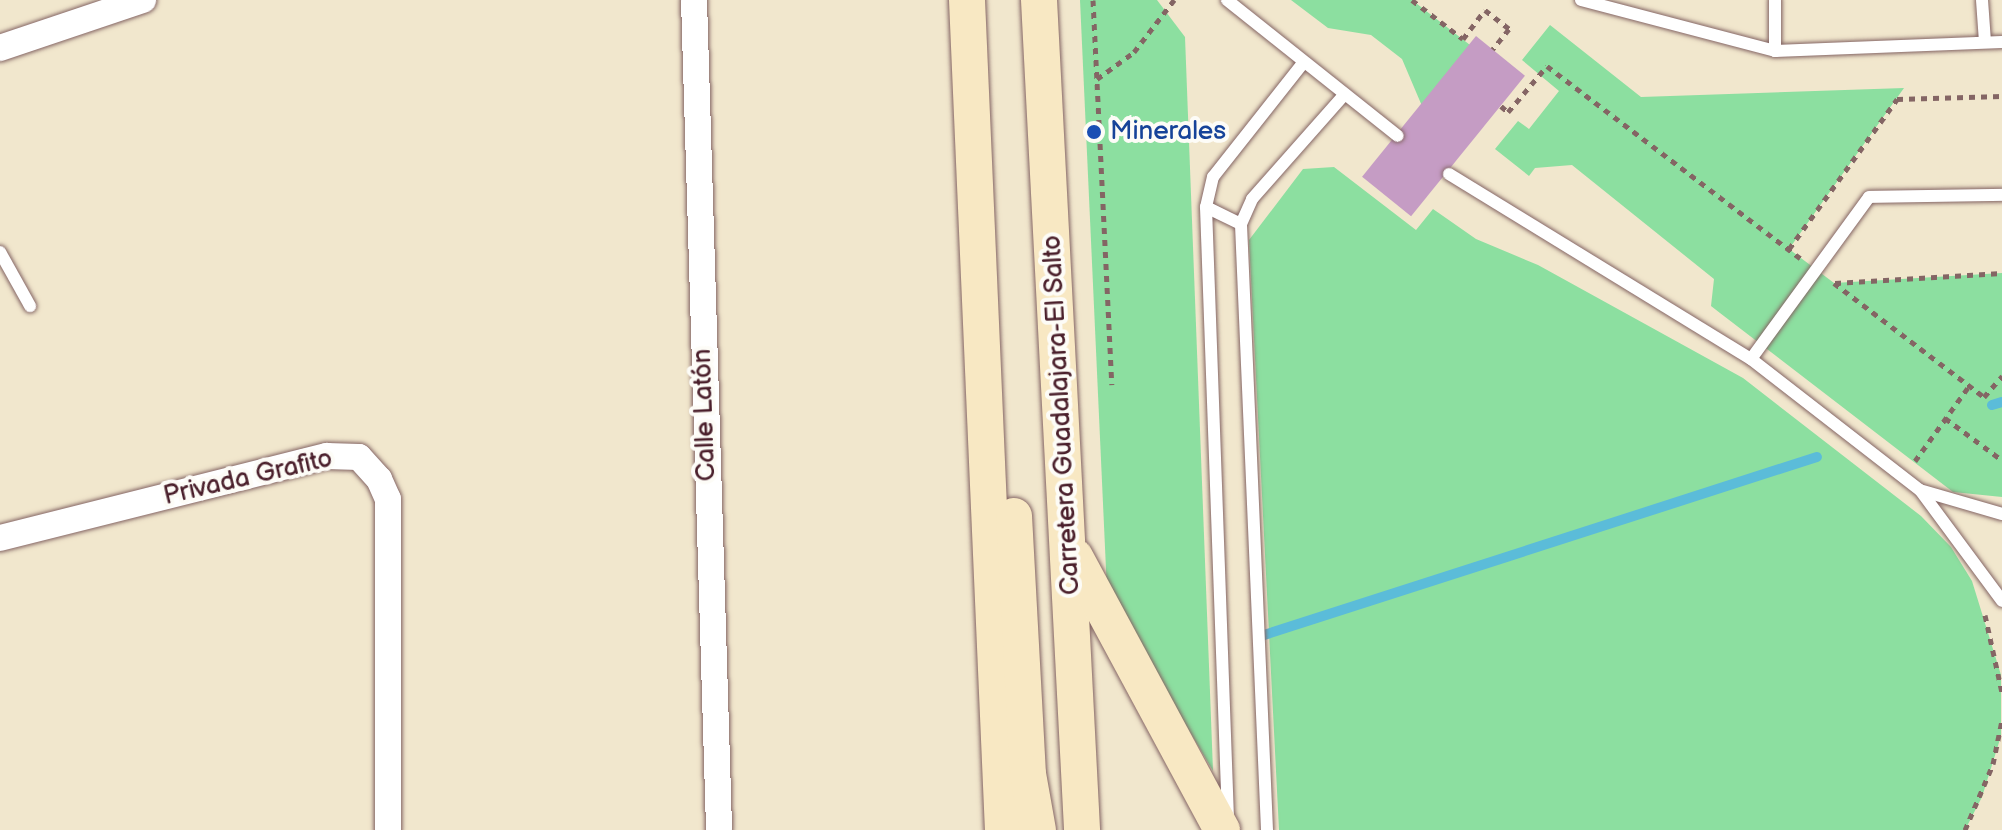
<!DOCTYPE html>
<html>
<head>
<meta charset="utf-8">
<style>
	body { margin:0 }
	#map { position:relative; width:2002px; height:830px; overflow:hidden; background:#f1e7cd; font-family:"Balsamiq Sans",sans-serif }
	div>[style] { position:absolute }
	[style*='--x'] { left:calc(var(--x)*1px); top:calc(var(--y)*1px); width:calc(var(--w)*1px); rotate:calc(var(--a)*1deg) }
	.green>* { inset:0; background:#8cdfa0 }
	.stream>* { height:10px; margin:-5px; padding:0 5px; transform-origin:5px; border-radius:5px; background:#5bbcd9 }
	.building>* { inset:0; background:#c59cc4; transform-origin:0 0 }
	.path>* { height:5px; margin-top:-2.5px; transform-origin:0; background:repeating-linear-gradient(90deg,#846564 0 6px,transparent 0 12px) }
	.roads { filter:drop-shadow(0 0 2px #846564) drop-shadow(0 0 2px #846564) }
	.service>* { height:12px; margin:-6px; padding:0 6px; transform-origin:6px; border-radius:6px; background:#fff }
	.minor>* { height:26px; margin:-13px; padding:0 13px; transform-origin:13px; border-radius:13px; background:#fff }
	.secondary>* { height:36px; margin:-18px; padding:0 18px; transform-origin:18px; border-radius:18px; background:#f8e8c3 }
	.dots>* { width:22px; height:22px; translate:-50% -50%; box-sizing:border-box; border:4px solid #fdfcf7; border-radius:50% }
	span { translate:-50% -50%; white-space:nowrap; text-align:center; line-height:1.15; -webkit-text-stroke:8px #fdfcf7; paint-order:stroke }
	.transit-label { font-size:26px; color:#164399 }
	.left { translate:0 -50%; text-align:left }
	.street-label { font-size:26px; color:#4a1f2b }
</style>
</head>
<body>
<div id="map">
	<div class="green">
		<div style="clip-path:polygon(1080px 0,1157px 0,1185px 37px,1213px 771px,1107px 591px)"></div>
		<div style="clip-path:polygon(1291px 0,1412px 0,1470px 45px,1422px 106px,1402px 59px,1371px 35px,1328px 28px)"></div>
		<div style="clip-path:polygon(1550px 25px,1641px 97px,1904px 88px,1789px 249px,1834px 283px,2002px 273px,2002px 497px,1953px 492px,1720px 313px,1711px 306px,1714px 279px,1572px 165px,1535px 168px,1529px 176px,1495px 149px,1518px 121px,1529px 129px,1559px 91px,1522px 60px)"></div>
		<div style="clip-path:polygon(1334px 167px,1416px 230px,1433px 209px,1476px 239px,1538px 265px,1743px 378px,1921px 516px,1951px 547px,1972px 581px,2001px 675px,2001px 736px,1982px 797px,1965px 830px,1279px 830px,1249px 240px,1303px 169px)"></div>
	</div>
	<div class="stream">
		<div style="--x:1992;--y:405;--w:10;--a:-17"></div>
		<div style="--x:1261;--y:636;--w:584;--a:-17.85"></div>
	</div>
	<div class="building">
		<div style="left:1476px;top:36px;width:63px;height:181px;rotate:39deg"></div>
	</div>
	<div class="path">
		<div style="--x:1093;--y:0;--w:385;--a:87.2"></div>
		<div style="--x:1412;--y:0;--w:64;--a:37.4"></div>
		<div style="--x:1463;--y:39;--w:36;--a:-53"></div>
		<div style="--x:1485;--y:10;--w:31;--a:38"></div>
		<div style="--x:1509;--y:29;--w:26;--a:129"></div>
		<div style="--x:1097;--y:79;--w:46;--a:-36.1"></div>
		<div style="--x:1134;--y:52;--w:66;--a:-52.4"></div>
		<div style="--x:1501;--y:106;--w:9;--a:41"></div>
		<div style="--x:1508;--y:112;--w:60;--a:-49.7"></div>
		<div style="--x:1547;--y:66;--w:318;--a:37.2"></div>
		<div style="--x:1789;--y:249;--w:185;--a:-54.2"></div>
		<div style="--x:1897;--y:99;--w:105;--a:-1.6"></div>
		<div style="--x:1834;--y:283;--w:188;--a:37.2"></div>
		<div style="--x:1984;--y:397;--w:28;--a:-49"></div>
		<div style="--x:1835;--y:283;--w:167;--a:-3.4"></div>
		<div style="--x:1945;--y:418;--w:71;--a:36.4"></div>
		<div style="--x:1915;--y:461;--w:92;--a:-54.2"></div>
		<div style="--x:1985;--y:615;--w:79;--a:77.6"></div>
		<div style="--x:1965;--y:830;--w:72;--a:-67"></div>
		<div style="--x:1993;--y:764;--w:45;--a:-78.4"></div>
	</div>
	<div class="roads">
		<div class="service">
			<div style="--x:1227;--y:0;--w:218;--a:38.5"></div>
			<div style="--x:1581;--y:0;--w:201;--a:14.7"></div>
			<div style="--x:1775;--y:51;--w:227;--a:-2.3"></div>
			<div style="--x:1775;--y:0;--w:51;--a:90"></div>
			<div style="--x:1982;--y:0;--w:42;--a:85.9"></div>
			<div style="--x:1449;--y:174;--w:354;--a:31.5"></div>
			<div style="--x:1751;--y:359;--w:214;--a:37.8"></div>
			<div style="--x:1920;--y:490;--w:138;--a:53.5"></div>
			<div style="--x:1206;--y:207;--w:39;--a:26"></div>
			<div style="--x:0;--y:252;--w:62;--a:60.9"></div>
			<div style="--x:1751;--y:359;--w:200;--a:-53.9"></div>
			<div style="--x:1869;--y:197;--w:133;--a:-0.9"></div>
			<div style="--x:1923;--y:491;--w:82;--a:16.2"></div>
			<div style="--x:1228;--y:819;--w:612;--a:-92.06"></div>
			<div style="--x:1206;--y:207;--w:31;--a:-77"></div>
			<div style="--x:1213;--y:177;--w:145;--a:-51.7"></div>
			<div style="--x:1267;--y:830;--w:607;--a:-92.46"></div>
			<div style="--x:1241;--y:224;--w:27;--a:-66"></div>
			<div style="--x:1252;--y:199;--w:140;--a:-48.5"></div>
		</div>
		<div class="minor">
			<div style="--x:694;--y:0;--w:830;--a:88.27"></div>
			<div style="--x:0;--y:48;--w:151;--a:-18.6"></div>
			<div style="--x:0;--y:538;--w:337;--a:-14.1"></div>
			<div style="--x:327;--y:456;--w:32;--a:2"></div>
			<div style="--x:359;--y:457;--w:30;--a:48"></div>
			<div style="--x:379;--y:479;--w:22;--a:66"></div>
			<div style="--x:388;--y:499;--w:331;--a:90"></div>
		</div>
		<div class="secondary">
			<div style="--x:967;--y:0;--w:831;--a:87.52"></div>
			<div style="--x:1039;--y:0;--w:831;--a:87.03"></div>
			<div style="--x:1014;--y:516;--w:258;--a:86.9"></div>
			<div style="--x:1028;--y:774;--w:57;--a:79.9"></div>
			<div style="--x:1075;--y:557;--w:310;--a:61.7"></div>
		</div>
	</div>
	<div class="dots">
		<div style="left:1094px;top:132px;background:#1a4fb4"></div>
	</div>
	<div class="transit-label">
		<span class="left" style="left:1110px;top:132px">Minerales</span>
	</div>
	<div class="street-label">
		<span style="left:705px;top:415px;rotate:-92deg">Calle Latón</span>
		<span style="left:1062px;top:415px;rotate:-93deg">Carretera Guadalajara-El Salto</span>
		<span style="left:248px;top:478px;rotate:-13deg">Privada Grafito</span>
	</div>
</div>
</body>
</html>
